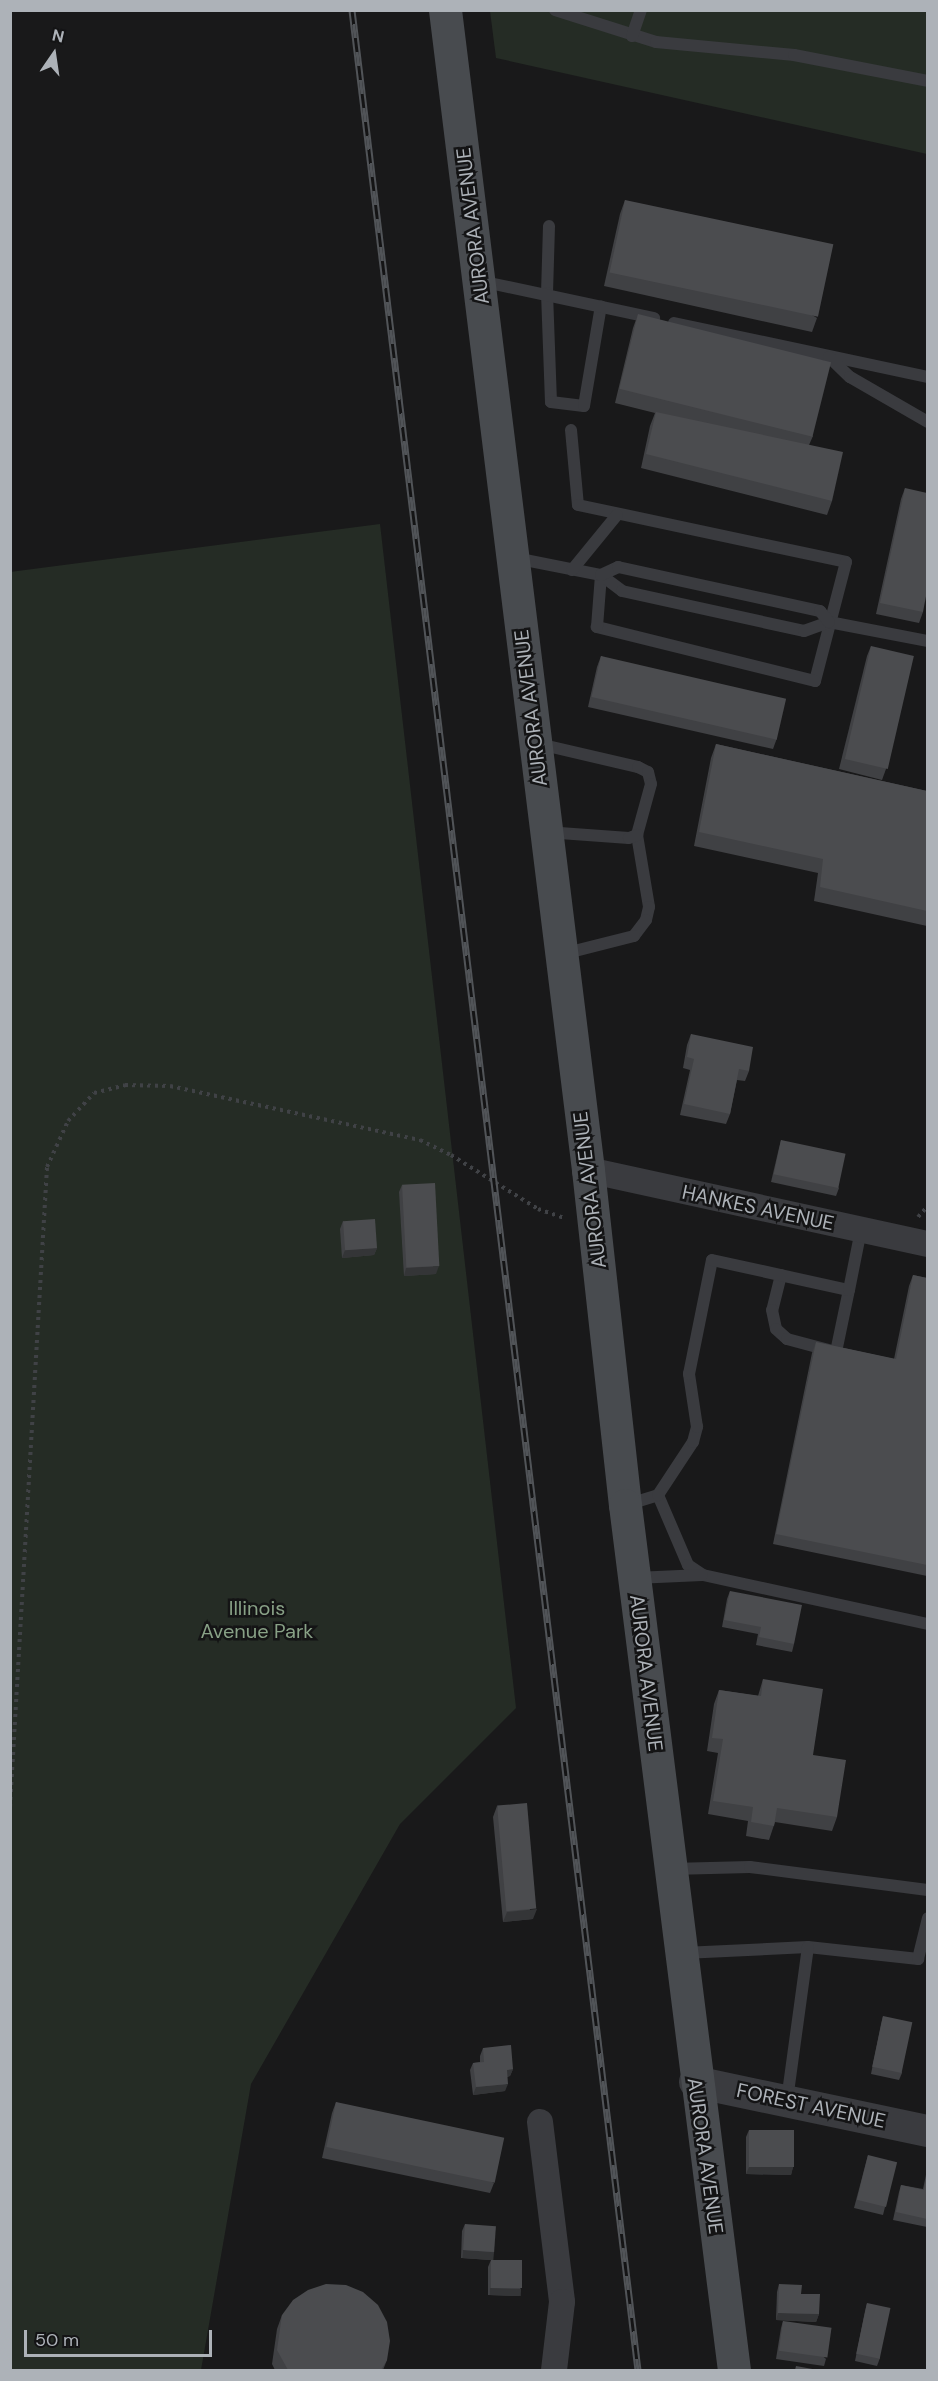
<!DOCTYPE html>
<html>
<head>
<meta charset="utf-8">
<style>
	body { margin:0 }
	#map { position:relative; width:938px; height:2381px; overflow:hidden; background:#19191a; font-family:"DM Sans",sans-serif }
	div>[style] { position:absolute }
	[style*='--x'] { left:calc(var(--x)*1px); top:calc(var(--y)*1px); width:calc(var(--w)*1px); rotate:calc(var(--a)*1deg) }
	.green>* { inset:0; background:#252c25 }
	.path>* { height:4px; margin-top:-2px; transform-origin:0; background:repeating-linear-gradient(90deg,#404246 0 3px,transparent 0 7.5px) }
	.service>* { height:12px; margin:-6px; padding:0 6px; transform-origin:6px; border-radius:6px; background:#3a3b3f }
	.minor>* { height:26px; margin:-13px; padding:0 13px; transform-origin:13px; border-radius:13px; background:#3a3b3f }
	.tertiary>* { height:32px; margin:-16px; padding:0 16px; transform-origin:16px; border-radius:16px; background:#3a3b3f }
	.secondary>* { height:33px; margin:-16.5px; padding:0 16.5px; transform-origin:16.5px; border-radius:16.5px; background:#484b4f }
	.rail>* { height:7px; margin-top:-3.5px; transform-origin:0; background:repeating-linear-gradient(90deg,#141415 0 14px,#515458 0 28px); box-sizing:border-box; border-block:2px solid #515458 }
	.wall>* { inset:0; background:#404144 }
	.shaded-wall>* { inset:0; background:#343537; transform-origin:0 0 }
	.building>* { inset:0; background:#4b4c4f; transform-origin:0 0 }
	span { translate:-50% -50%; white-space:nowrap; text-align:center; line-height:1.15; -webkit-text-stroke:5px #141415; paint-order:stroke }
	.street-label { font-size:20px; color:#adb2b8 }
	.park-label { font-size:20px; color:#88a186 }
	.frame { position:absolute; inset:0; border:12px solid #adb2b8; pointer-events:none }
	.north { position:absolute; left:24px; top:24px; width:60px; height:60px; -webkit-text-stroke:4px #141415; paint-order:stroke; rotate:13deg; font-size:16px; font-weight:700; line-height:24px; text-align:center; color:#adb2b8 }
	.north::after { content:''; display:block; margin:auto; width:21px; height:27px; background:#adb2b8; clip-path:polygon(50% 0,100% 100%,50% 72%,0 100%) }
	.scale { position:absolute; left:24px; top:2330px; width:188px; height:27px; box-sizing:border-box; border:3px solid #adb2b8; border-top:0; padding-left:8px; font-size:18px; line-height:21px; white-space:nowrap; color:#adb2b8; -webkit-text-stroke:4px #141415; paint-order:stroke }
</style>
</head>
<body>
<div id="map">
	<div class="green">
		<div style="clip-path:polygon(490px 11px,927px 11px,927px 154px,496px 58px)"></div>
		<div style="clip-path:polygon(380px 524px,516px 1708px,400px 1824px,251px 2084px,201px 2370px,11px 2370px,10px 572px)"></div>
	</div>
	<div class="path">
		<div style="--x:918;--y:1217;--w:15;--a:-48"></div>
		<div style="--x:10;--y:1807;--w:641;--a:-86.69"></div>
		<div style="--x:47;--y:1167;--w:51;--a:-65.5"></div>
		<div style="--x:68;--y:1121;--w:38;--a:-47"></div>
		<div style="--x:94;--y:1093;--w:32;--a:-14"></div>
		<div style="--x:125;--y:1085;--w:45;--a:1.3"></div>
		<div style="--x:170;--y:1086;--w:256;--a:12.2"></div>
		<div style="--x:420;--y:1140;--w:34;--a:26"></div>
		<div style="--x:451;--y:1155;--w:102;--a:31.8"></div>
		<div style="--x:538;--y:1209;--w:28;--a:19"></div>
	</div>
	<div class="service">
		<div style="--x:555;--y:10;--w:106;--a:17.6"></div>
		<div style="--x:656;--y:42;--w:139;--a:5.4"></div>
		<div style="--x:794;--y:55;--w:136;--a:11"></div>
		<div style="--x:632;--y:36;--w:28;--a:-71"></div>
		<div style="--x:549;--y:226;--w:67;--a:91.7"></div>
		<div style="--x:547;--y:293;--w:109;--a:87.9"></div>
		<div style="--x:551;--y:402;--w:33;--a:7"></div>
		<div style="--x:584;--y:406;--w:101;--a:-80.4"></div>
		<div style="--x:480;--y:281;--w:178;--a:12"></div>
		<div style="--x:674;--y:323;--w:260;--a:12"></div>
		<div style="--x:829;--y:357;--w:29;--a:44"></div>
		<div style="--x:850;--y:377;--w:90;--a:30"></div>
		<div style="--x:571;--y:430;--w:75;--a:84.7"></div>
		<div style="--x:578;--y:505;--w:274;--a:12"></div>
		<div style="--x:846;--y:562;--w:123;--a:104.6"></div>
		<div style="--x:815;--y:681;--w:225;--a:-166.1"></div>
		<div style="--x:597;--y:627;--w:52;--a:-85.6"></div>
		<div style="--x:515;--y:558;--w:88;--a:11.2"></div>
		<div style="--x:601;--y:575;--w:26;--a:37"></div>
		<div style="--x:622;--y:591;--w:186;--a:12.4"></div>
		<div style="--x:804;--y:631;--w:27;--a:-20"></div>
		<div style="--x:829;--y:622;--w:101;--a:10.9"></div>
		<div style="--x:572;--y:570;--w:71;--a:-50.7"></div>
		<div style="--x:601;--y:575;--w:19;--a:-25"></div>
		<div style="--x:618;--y:567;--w:207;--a:12.3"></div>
		<div style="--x:820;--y:611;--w:14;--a:51"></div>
		<div style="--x:539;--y:744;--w:102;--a:13.1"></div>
		<div style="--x:638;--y:767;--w:11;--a:27"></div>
		<div style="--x:648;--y:772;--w:12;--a:76"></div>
		<div style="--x:651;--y:784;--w:53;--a:105.4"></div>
		<div style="--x:637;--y:835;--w:73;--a:80.5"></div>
		<div style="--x:649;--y:907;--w:13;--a:103"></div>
		<div style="--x:646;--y:920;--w:20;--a:127"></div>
		<div style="--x:634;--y:936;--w:73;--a:165.8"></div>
		<div style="--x:546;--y:832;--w:83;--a:4.1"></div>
		<div style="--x:629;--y:838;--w:9;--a:-21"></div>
		<div style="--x:781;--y:1275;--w:36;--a:104"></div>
		<div style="--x:772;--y:1310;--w:19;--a:78"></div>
		<div style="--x:776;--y:1329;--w:15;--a:42"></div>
		<div style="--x:787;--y:1339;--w:51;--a:14.9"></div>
		<div style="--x:836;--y:1352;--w:63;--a:-78.2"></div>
		<div style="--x:658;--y:1495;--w:76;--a:66.8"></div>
		<div style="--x:688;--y:1565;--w:18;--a:34"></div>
		<div style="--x:703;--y:1575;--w:230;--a:12.3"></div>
		<div style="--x:626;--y:1505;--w:34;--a:-17"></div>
		<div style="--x:658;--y:1495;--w:64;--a:-56.6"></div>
		<div style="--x:693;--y:1442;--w:16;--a:-75"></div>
		<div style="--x:697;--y:1427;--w:54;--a:-98.6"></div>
		<div style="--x:689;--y:1374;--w:116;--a:-78.6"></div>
		<div style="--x:712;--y:1260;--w:140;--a:12.4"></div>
		<div style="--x:849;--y:1290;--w:61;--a:-78.7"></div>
		<div style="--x:635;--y:1578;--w:67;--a:-2.6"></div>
		<div style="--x:671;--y:1869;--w:79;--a:-1.5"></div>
		<div style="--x:750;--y:1867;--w:179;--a:7.4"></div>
		<div style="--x:683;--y:1953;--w:125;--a:-2.7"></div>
		<div style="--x:808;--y:1947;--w:111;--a:6.2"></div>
		<div style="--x:918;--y:1959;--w:42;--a:-76.3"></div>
		<div style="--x:787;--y:2100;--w:154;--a:-82.2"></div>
	</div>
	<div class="minor">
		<div style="--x:588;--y:1170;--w:348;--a:12.3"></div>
		<div style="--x:540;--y:2122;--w:181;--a:83"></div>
		<div style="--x:562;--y:2302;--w:68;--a:96.7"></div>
	</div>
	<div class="tertiary">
		<div style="--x:695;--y:2082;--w:238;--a:11.9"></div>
	</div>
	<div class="secondary">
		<div style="--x:445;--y:10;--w:1169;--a:82.97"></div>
		<div style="--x:588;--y:1170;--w:337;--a:83.7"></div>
		<div style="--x:625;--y:1505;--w:872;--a:82.82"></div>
	</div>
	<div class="rail">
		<div style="--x:352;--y:10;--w:2377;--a:83.09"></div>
	</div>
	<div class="wall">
		<div style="clip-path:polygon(625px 200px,817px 318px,812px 332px,604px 286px,620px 214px)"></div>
		<div style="clip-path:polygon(638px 314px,813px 436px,809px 445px,832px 501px,827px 515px,641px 468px,650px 426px,655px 413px,615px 403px,633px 328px)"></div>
		<div style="clip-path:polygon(905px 488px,923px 612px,919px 623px,876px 614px,901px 499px)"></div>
		<div style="clip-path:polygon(871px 646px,886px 769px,882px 780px,839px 769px,867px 656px)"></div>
		<div style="clip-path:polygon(601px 656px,777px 738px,773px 749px,588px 707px,597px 667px)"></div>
		<div style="clip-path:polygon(716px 744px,927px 791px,927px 926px,814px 901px,818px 873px,694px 846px,711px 758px)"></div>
		<div style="clip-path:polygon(691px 1034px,749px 1071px,745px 1081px,737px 1080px,730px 1114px,726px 1124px,680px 1115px,690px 1070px,683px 1068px,687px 1045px)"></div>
		<div style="clip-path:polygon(781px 1140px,839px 1188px,836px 1196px,771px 1182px,779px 1148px)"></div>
		<div style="clip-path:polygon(402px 1185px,436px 1274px,404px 1276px,399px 1192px)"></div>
		<div style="clip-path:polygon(343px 1221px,377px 1248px,374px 1255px,342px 1258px,340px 1229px)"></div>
		<div style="clip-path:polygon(913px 1275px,927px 1278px,927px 1576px,773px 1544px,812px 1353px,816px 1342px,894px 1359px,909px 1286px)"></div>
		<div style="clip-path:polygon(730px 1591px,794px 1644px,792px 1652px,756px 1645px,758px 1634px,722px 1627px,727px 1599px)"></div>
		<div style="clip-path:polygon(763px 1679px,813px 1755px,837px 1817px,832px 1831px,775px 1822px,769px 1840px,746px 1836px,748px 1821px,708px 1814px,718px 1753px,707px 1751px,714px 1704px,719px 1690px,758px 1696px)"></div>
		<div style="clip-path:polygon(497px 1806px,533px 1919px,503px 1922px,493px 1817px)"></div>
		<div style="clip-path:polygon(883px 2016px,902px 2073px,899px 2080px,871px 2074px,881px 2024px)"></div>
		<div style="clip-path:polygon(483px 2048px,513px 2069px,510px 2076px,507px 2077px,505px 2091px,473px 2095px,470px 2070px,473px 2063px,480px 2062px,480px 2056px)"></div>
		<div style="clip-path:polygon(336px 2102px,494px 2183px,490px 2193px,322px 2158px,332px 2113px)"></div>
		<div style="clip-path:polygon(749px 2130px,793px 2167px,791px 2175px,746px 2174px,746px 2137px)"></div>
		<div style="clip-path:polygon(868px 2155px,885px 2207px,883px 2215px,854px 2208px)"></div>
		<div style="clip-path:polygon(927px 2170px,927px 2227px,893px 2220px,899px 2192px,901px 2185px,923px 2189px)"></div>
		<div style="clip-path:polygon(465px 2224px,494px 2252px,491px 2260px,461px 2258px,462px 2231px)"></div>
		<div style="clip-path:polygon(491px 2260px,521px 2289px,519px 2296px,488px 2295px,488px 2267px)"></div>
		<div style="clip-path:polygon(779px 2284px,819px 2314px,816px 2322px,776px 2320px,777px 2292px)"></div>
		<div style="clip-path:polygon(867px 2303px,880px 2358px,877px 2366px,855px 2361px,865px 2311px)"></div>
		<div style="clip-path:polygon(282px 2315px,387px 2360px,383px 2370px,275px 2370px,272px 2364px,277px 2329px)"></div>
		<div style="clip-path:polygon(783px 2321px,826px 2359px,824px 2366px,776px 2359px,781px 2328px)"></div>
	</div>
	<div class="shaded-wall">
		<div style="clip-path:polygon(377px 1248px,374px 1255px,342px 1258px,345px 1250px)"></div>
		<div style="clip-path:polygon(439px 1266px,436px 1274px,404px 1276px,406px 1268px)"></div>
		<div style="clip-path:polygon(537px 1909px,533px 1919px,503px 1922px,507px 1912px)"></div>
		<div style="clip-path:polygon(513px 2069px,510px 2076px,504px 2077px,507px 2070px)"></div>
		<div style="clip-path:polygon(508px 2084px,505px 2091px,473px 2095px,476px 2087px)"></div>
		<div style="clip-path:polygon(749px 2167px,793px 2167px,791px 2175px,746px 2174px)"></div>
		<div style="left:463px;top:2250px;width:31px;height:8px;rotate:4deg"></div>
		<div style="left:490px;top:2288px;width:31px;height:7px;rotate:2deg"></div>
		<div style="clip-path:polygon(778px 2313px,819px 2314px,816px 2322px,776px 2320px)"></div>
	</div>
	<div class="building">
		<div style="left:625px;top:200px;width:213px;height:74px;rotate:12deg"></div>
		<div style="left:638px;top:314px;width:199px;height:77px;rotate:14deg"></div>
		<div style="clip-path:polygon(656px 412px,843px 452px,832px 501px,646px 454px)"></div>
		<div style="clip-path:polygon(905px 488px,927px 493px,927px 591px,923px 612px,880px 603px)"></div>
		<div style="left:871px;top:646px;width:44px;height:116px;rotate:13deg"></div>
		<div style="left:601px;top:656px;width:190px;height:42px;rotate:13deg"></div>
		<div style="clip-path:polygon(716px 744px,927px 791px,927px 911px,820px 887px,823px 859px,699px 832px)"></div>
		<div style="clip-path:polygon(691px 1034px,753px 1047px,749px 1071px,739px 1069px,730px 1114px,684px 1104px,694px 1059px,687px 1057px)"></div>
		<div style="left:781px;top:1140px;width:66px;height:35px;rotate:12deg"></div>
		<div style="left:435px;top:1183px;width:83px;height:33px;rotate:87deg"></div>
		<div style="left:375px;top:1219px;width:29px;height:32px;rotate:86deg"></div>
		<div style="clip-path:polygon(913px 1275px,927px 1278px,927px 1565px,776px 1534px,816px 1342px,896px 1359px)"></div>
		<div style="clip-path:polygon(730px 1591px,802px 1605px,794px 1644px,759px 1637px,761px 1627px,724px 1620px)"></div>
		<div style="clip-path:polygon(763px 1679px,823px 1689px,813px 1755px,846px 1760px,837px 1817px,777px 1808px,774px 1826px,751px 1822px,753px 1807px,713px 1801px,723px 1739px,712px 1738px,719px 1690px,761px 1696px)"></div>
		<div style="left:527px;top:1803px;width:106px;height:30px;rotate:85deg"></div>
		<div style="left:883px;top:2016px;width:30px;height:52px;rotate:12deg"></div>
		<div style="clip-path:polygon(511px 2045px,513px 2069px,507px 2070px,508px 2084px,476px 2087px,473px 2063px,484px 2062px,483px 2048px)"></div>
		<div style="left:336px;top:2102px;width:172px;height:46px;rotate:12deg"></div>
		<div style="left:749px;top:2130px;width:45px;height:37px"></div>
		<div style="left:868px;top:2155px;width:30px;height:46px;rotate:14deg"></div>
		<div style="clip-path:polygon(927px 2173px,927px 2219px,896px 2212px,901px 2185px,924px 2190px)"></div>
		<div style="left:465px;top:2224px;width:31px;height:26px;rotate:4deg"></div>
		<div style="left:491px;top:2260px;width:31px;height:28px"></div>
		<div style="clip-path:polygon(326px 2284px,346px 2285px,363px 2292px,378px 2305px,387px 2322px,390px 2341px,387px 2360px,381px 2370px,288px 2370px,277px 2350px,282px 2315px,293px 2300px,308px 2290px)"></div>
		<div style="clip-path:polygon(779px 2284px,802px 2285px,801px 2294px,820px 2294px,819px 2314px,778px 2313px)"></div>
		<div style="left:867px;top:2303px;width:24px;height:52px;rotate:12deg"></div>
		<div style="left:783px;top:2321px;width:49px;height:30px;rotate:8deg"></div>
		<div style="clip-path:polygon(796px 2366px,818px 2370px,795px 2370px)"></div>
	</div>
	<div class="street-label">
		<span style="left:473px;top:226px;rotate:-97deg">AURORA AVENUE</span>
		<span style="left:531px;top:708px;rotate:-97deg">AURORA AVENUE</span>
		<span style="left:590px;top:1190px;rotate:-97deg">AURORA AVENUE</span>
		<span style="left:758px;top:1208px;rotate:12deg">HANKES AVENUE</span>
		<span style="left:646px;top:1673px;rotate:83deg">AURORA AVENUE</span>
		<span style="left:811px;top:2106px;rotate:12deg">FOREST AVENUE</span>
		<span style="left:705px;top:2156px;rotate:82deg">AURORA AVENUE</span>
	</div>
	<div class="park-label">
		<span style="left:257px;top:1620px">Illinois<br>Avenue Park</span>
	</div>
	<div class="frame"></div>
	<div class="north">N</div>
	<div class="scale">50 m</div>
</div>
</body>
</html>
